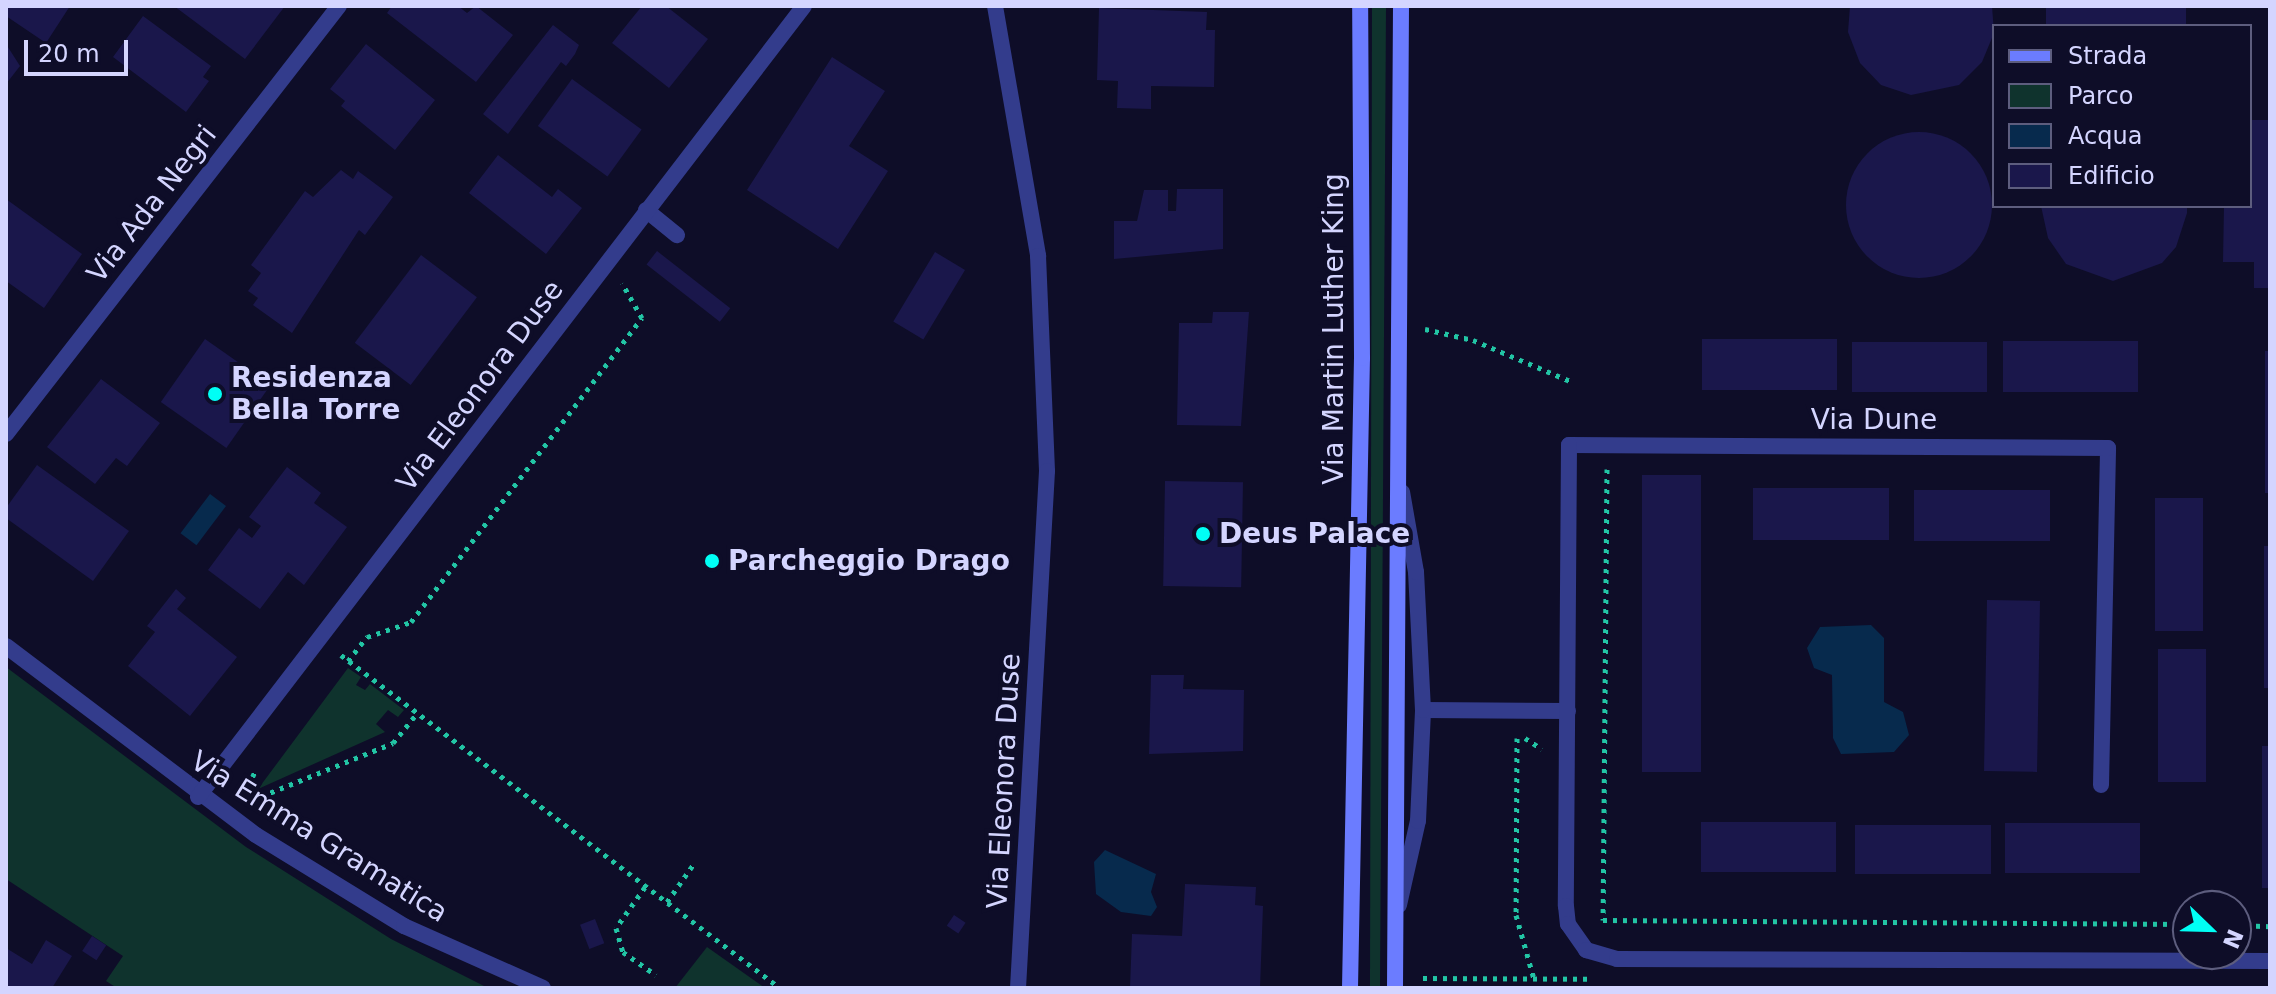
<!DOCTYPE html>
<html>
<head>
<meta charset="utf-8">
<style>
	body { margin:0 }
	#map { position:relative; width:2276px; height:994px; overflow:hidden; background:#0e0d28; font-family:"DejaVu Sans",sans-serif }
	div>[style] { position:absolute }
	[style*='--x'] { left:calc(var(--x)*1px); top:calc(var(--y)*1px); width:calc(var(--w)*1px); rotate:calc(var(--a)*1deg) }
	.green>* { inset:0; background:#0f332d }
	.water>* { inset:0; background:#072a4d; transform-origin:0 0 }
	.building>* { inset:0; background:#1a174b; transform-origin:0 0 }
	.round { border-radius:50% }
	.path>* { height:5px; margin-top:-2.5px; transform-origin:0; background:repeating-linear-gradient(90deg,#22c5a5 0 4px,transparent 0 10px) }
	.service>* { height:16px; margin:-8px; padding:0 8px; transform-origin:8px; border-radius:8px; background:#333c8c }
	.minor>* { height:16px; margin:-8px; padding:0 8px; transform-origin:8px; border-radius:8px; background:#333c8c }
	.secondary>* { height:16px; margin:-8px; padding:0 8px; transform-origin:8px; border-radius:8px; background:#6b7cff }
	.dots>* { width:22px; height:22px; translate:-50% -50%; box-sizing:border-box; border:4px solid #0e0d28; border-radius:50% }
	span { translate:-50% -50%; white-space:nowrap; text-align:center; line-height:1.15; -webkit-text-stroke:8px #0e0d28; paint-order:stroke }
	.street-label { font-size:28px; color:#d4d5ff }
	.poi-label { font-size:28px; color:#d4d5ff; font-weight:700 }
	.left { translate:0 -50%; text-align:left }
	.frame { position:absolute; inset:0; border:8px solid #d4d5ff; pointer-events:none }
	.legend { position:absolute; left:1992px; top:24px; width:260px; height:184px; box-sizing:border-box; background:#0e0d28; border:2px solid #5d5d7e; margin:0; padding:10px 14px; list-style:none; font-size:24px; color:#d4d5ff }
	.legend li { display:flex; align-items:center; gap:16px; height:40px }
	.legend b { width:40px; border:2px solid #5d5d7e }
	.north { position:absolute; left:2172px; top:890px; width:80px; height:80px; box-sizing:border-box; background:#0e0d28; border:2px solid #5d5d7e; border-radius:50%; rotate:113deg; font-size:22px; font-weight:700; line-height:32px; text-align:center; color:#d4d5ff }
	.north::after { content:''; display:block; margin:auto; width:28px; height:36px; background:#00fff5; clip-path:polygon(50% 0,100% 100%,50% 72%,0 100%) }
	.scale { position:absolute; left:24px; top:40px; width:104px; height:36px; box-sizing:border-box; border:4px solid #d4d5ff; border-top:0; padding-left:10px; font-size:24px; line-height:28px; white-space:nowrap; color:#d4d5ff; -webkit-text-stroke:6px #0e0d28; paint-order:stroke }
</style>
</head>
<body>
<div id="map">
	<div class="green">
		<div style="clip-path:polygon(1372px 6px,1386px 6px,1380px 988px,1370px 988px)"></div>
		<div style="clip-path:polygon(6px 667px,246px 847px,391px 939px,488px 988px,117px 988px,106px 981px,123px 956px,6px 879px)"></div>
		<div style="clip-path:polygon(348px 668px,361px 677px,356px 685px,365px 690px,370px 684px,404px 710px,398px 717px,388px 710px,376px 724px,385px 732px,258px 789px)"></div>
		<div style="clip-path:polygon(707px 947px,765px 988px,675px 988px)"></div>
	</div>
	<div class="water">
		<div style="left:210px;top:494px;width:20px;height:49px;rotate:37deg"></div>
		<div style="clip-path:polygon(1871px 625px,1884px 638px,1884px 702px,1903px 712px,1909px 735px,1894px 752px,1841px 754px,1833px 738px,1832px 675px,1814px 668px,1807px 648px,1820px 627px)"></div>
		<div style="clip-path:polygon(1105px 850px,1156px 874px,1151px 892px,1157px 907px,1151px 916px,1121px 912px,1096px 894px,1094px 862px)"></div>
	</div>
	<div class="building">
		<div style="clip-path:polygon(6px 6px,70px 6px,46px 43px,6px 16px)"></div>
		<div style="clip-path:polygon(174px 6px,285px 6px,245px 59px)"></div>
		<div style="clip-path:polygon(392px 6px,458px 6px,467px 13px,476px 6px,513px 35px,476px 82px,387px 13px)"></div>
		<div style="clip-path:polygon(642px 6px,666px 6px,708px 39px,669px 88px,612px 43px)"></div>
		<div style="clip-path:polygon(1850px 6px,1992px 6px,1994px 33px,1982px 62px,1959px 85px,1911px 95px,1881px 85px,1860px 63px,1848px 32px)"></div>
		<div style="left:2046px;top:6px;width:140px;height:20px"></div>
		<div style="clip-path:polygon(1099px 8px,1207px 12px,1206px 30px,1215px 30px,1214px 87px,1151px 86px,1151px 109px,1117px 108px,1118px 81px,1097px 80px)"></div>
		<div style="clip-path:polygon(143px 16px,211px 66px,203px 77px,209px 81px,186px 112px,113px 57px)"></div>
		<div style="clip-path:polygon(553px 25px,579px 45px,575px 54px,566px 66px,561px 62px,508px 134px,483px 114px)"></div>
		<div style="clip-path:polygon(6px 44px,20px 66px,6px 84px)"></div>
		<div style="clip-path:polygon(366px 44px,435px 100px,395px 150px,341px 106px,345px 101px,330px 89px)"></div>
		<div style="clip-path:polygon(832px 57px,885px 91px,849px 146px,888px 171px,838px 249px,747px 190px)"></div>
		<div style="left:572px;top:79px;width:86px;height:58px;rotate:36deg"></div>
		<div style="clip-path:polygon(2250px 120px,2270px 120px,2270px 288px,2254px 288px,2254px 262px,2223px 262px,2224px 206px,2250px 206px)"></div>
		<div class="round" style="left:1846px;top:132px;width:146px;height:146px"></div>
		<div style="clip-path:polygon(498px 155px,552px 197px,558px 189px,582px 208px,546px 254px,469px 193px)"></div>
		<div style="clip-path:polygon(341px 170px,353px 179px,358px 171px,393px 197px,365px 235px,359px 230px,292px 333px,253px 305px,258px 298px,248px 291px,261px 273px,251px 265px,305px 191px,313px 197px)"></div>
		<div style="clip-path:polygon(1177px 189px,1223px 189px,1223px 249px,1114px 259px,1114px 221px,1137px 221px,1144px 190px,1168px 190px,1168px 211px,1176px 211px)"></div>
		<div style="clip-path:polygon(6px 199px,82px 254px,44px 308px,6px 281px)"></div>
		<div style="clip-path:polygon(2041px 206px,2187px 206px,2187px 213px,2176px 247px,2162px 263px,2113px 281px,2066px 264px,2048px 238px)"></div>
		<div style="left:657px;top:251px;width:93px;height:17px;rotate:38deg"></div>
		<div style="left:935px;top:252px;width:35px;height:81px;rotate:31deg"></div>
		<div style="left:421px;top:255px;width:70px;height:110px;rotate:37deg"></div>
		<div style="clip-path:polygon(1213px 312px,1249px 312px,1241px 426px,1177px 425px,1179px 323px,1212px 323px)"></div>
		<div style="left:205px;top:339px;width:80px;height:77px;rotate:35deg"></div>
		<div style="left:1702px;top:339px;width:135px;height:51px"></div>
		<div style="left:2003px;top:341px;width:135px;height:51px"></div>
		<div style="left:1852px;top:342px;width:135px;height:50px"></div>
		<div style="left:2265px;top:351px;width:5px;height:142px"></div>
		<div style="clip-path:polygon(101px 379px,160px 423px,127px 466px,116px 458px,95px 484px,47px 447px)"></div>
		<div style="clip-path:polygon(37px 465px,129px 531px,93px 581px,6px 518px,6px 508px)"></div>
		<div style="clip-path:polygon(287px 467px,321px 493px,314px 503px,347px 527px,304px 585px,288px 572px,260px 609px,208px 570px,239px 528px,252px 538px,261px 526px,249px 517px)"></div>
		<div style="left:1642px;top:475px;width:59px;height:297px"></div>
		<div style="left:1165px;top:481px;width:78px;height:105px;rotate:1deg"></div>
		<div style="left:1753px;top:488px;width:136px;height:52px"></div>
		<div style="left:1914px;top:490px;width:136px;height:51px"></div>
		<div style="left:2155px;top:498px;width:48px;height:133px"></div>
		<div style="left:2264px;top:546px;width:6px;height:142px"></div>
		<div style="clip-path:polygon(176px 589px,186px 598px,177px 609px,237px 657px,190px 716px,128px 666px,155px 632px,147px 626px)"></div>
		<div style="left:1987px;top:600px;width:53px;height:171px;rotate:1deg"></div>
		<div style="left:2158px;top:649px;width:48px;height:133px"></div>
		<div style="clip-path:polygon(1151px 675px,1184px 675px,1183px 689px,1244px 690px,1243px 751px,1149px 754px)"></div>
		<div style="left:2262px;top:746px;width:8px;height:142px"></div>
		<div style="left:1701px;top:822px;width:135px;height:50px"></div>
		<div style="left:2005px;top:823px;width:135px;height:50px"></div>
		<div style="left:1855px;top:825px;width:136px;height:49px"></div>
		<div style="clip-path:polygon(1185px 884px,1256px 887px,1255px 905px,1263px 906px,1260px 988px,1130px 988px,1132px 934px,1182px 936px)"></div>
		<div style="left:954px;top:915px;width:14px;height:13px;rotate:34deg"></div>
		<div style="left:595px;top:919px;width:26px;height:16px;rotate:69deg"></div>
		<div style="left:92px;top:936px;width:17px;height:18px;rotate:33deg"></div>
		<div style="clip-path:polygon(46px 940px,72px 956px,52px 988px,6px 988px,6px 948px,32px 964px)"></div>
	</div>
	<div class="path">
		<div style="--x:1425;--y:329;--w:49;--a:12.9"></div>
		<div style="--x:1473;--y:340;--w:105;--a:22.9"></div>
		<div style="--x:1607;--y:469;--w:451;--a:90.5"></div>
		<div style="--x:1603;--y:920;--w:585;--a:0.39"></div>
		<div style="--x:341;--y:655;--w:551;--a:37.18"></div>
		<div style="--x:348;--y:661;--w:31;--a:-52"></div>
		<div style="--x:367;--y:637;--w:46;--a:-18.8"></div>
		<div style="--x:411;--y:622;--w:382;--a:-52.8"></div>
		<div style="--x:642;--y:318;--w:40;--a:-119.7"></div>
		<div style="--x:1517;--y:738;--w:177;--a:90.3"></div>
		<div style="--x:1516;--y:915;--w:66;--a:74.3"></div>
		<div style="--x:1525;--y:738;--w:20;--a:33"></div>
		<div style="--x:244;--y:795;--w:29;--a:-65"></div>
		<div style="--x:252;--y:800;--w:152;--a:-22"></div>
		<div style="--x:393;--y:743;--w:38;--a:-51"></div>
		<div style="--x:645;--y:887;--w:50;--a:125.3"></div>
		<div style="--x:616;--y:928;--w:25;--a:74"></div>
		<div style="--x:623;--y:952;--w:40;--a:34.9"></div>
		<div style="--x:667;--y:902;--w:45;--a:-54.9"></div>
		<div style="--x:2236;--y:925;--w:34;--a:2"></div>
		<div style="--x:1423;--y:978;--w:167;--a:0.3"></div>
	</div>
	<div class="service">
		<div style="--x:646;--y:210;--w:40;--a:39"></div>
	</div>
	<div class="minor">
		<div style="--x:995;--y:6;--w:254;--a:80.2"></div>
		<div style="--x:1038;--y:256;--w:215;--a:87.6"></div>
		<div style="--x:1047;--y:471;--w:518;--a:93.21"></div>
		<div style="--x:6;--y:434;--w:542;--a:-52.12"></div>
		<div style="--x:6;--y:646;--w:313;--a:37.1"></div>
		<div style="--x:256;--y:835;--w:174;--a:31.6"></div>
		<div style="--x:404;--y:926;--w:152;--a:24"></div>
		<div style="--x:1423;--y:710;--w:145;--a:0.4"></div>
		<div style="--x:2101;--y:785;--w:337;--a:-88.8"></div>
		<div style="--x:2108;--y:448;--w:539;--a:-179.68"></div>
		<div style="--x:1569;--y:445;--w:461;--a:90.4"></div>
		<div style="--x:1566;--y:906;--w:18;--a:84"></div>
		<div style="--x:1568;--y:924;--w:32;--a:55"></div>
		<div style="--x:1586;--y:950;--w:32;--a:16"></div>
		<div style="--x:1617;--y:959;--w:653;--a:0.18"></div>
		<div style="--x:198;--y:797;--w:996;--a:-52.54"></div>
		<div style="--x:1399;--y:905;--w:86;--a:-77.3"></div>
		<div style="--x:1418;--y:821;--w:111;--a:-87.4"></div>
		<div style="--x:1423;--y:710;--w:138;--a:-92.9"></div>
		<div style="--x:1416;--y:572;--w:81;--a:-99.9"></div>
	</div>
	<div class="secondary">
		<div style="--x:1350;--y:988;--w:630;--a:-88.91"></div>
		<div style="--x:1362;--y:358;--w:352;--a:-90.3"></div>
		<div style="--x:1395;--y:988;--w:982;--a:-89.65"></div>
	</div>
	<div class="dots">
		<div style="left:215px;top:394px;background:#00fff5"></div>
		<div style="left:1203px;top:534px;background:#00fff5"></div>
		<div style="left:712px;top:561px;background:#00fff5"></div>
	</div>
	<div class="street-label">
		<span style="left:152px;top:204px;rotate:-52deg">Via Ada Negri</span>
		<span style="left:1334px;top:329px;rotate:-90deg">Via Martin Luther King</span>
		<span style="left:480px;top:386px;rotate:-53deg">Via Eleonora Duse</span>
		<span style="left:1874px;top:420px">Via Dune</span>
		<span style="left:1004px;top:781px;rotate:-87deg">Via Eleonora Duse</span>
		<span style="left:319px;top:837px;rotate:32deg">Via Emma Gramatica</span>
	</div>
	<div class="poi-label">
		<span class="left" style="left:231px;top:394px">Residenza<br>Bella Torre</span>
		<span class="left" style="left:1219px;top:534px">Deus Palace</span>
		<span class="left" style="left:728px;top:561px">Parcheggio Drago</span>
	</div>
	<div class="frame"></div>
	<ul class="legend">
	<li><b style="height:10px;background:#6b7cff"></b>Strada</li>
	<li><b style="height:22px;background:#0f332d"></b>Parco</li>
	<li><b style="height:22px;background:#072a4d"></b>Acqua</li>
	<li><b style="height:22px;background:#1a174b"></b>Edificio</li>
	</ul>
	<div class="north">N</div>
	<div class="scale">20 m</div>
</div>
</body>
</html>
